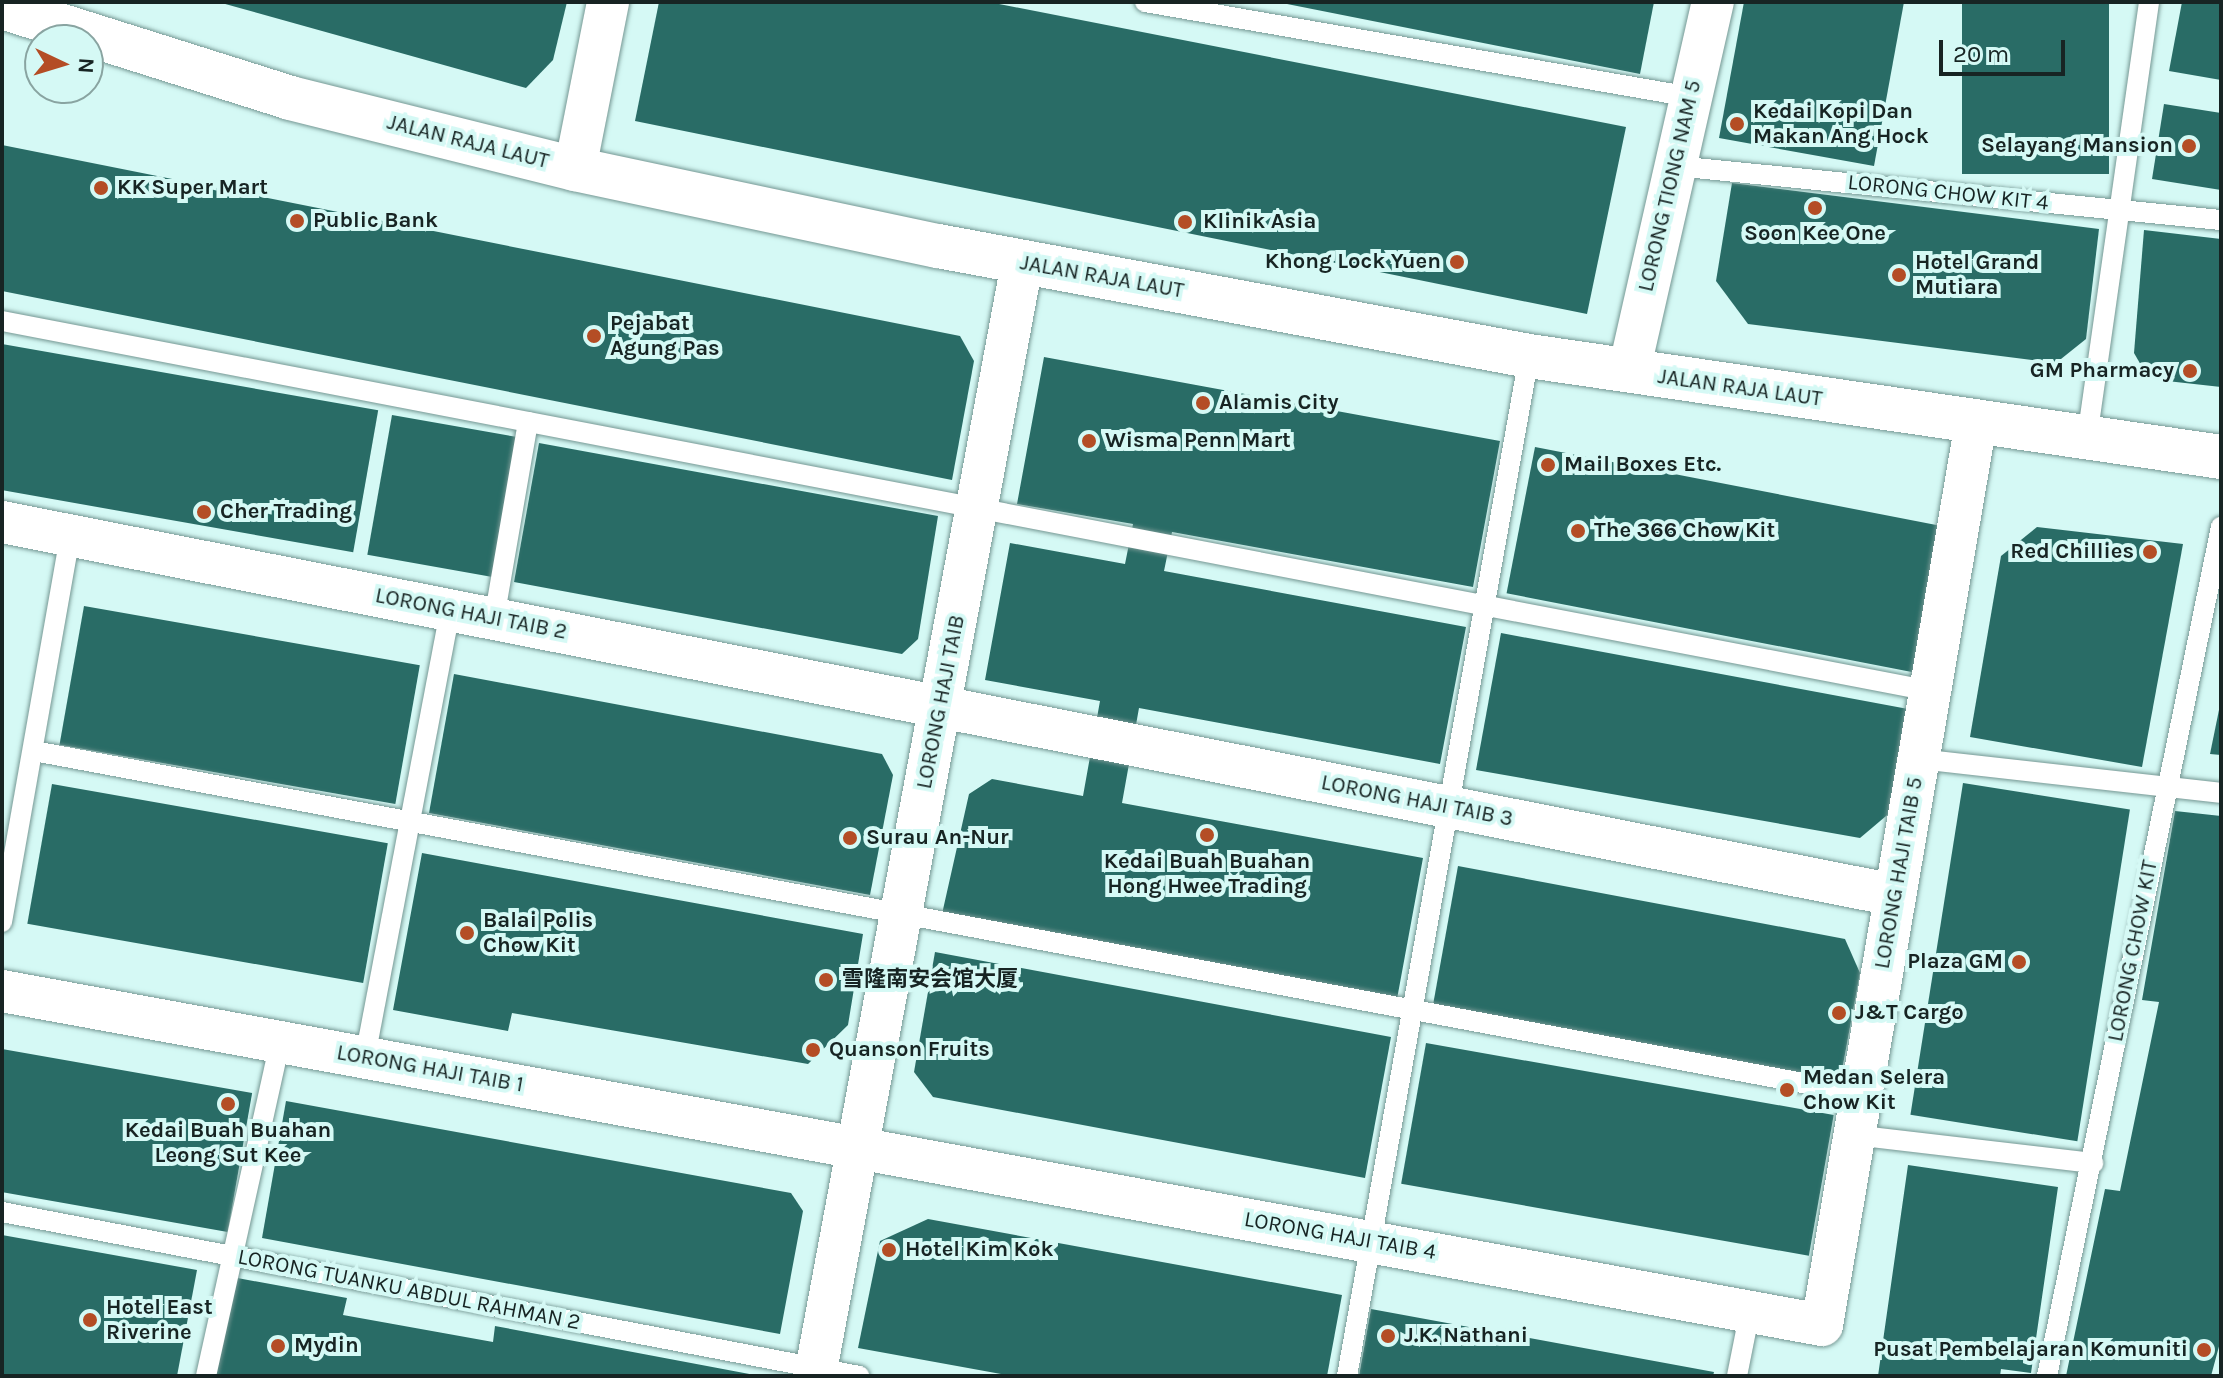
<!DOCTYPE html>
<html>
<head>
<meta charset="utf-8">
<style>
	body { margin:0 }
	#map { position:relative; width:2223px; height:1378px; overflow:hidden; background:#d5f9f5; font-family:Karla,"Noto Sans SC",sans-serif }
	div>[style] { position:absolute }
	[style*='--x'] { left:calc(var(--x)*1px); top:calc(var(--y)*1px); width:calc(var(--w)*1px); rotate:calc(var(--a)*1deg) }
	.building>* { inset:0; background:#296c66; transform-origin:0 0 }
	.roads { filter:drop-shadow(0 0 2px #759793) drop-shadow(0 0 2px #759793) }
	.lane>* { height:20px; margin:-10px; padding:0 10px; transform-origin:10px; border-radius:10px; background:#fff }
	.street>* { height:42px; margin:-21px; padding:0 21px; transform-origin:21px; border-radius:21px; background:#fff }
	.secondary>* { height:44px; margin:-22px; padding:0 22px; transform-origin:22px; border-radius:22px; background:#fff }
	.dots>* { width:22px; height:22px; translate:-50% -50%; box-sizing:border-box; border:4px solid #d5f9f5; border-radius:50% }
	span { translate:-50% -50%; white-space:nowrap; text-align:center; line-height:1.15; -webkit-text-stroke:8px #d5f9f5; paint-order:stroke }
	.poi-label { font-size:22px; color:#172423; font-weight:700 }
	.left { translate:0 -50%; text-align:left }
	.right { translate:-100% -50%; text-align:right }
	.street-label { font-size:22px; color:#172423 }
	.frame { position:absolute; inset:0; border:4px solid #172423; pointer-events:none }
	.north { position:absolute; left:24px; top:24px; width:80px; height:80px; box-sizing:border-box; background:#d5f9f5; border:2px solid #89a4a1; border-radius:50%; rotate:94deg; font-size:22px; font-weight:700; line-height:32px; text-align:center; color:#172423 }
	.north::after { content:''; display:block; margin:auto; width:28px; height:36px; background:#b44d25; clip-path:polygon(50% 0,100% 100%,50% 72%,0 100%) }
	.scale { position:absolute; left:1939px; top:40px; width:126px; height:36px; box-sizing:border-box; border:4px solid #172423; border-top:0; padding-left:10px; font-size:24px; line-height:28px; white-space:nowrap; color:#172423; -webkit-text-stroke:6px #d5f9f5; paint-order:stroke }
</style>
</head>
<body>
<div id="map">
	<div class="building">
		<div style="clip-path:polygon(218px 2px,567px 2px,553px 60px,526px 88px)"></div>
		<div style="clip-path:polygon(659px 2px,989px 2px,1626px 127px,1587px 314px,635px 121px)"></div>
		<div style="clip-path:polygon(1277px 2px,1654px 2px,1640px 74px)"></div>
		<div style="clip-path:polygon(1744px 2px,1904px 2px,1874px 166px,1719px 138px)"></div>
		<div style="left:1962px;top:2px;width:147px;height:172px"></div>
		<div style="clip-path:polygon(2182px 2px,2221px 2px,2221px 80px,2169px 71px)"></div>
		<div style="clip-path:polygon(2164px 104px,2221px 113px,2221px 190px,2152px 179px)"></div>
		<div style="clip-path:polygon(2px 145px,960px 336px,974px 361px,952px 480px,2px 291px)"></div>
		<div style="clip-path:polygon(1732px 183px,2099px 229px,2086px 339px,2056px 363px,1748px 324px,1716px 281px)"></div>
		<div style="clip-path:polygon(2144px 230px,2221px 239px,2221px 387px,2149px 379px,2134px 353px)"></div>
		<div style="left:2px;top:344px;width:382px;height:144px;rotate:10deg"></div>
		<div style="clip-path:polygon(1044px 357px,1500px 441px,1473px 587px,1172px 532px,1164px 571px,1466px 627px,1440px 764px,1139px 708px,1122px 803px,1423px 858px,1397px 999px,942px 914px,969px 794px,992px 779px,1083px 796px,1100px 701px,985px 680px,1010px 543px,1125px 564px,1133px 524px,1017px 504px)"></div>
		<div style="left:392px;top:415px;width:127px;height:142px;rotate:10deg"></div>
		<div style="clip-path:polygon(539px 443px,938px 516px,918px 639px,902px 654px,514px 582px)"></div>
		<div style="left:1535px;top:447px;width:414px;height:149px;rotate:11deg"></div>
		<div style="clip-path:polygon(2037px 527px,2183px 544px,2142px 767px,1970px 737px,2001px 556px)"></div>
		<div style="left:84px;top:606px;width:341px;height:141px;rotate:10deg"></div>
		<div style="clip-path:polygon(1501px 633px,1908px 709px,1892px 811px,1860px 838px,1476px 770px)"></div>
		<div style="clip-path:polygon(454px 674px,882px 754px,893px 775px,870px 895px,429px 813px)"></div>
		<div style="clip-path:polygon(2221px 705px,2221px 755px,2210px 754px,2220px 705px)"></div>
		<div style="left:1963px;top:783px;width:169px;height:336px;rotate:9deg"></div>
		<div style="left:52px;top:784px;width:341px;height:142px;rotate:10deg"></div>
		<div style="clip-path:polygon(2175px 811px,2221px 816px,2221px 1339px,2211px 1376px,2066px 1376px,2105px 1189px,2120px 1191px,2159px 1002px,2142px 1000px)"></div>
		<div style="clip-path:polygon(422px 853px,863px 934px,848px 1025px,808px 1064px,512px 1013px,508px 1031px,393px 1010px)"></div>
		<div style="clip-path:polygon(1458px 866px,1845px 939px,1860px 973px,1840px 1081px,1433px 1005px)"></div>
		<div style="clip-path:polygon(935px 952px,1391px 1037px,1365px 1178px,933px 1097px,914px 1072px)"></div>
		<div style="left:1426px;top:1043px;width:414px;height:143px;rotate:10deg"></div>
		<div style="left:2px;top:1049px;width:254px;height:141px;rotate:10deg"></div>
		<div style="clip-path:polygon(286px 1101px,791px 1193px,803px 1211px,780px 1334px,262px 1238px)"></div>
		<div style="clip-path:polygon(1908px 1165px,2058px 1187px,2031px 1373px,2001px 1369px,2000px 1376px,1878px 1376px)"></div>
		<div style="clip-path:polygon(928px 1219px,1342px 1295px,1327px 1376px,1012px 1376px,858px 1348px,880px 1241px)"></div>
		<div style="clip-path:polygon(2px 1235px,197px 1270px,177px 1376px,2px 1376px)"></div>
		<div style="clip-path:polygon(232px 1277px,347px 1298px,343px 1315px,493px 1342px,495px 1326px,760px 1376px,214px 1376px)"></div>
		<div style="clip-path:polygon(1371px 1309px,1714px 1372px,1713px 1376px,1359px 1376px)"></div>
	</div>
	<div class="roads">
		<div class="lane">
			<div style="--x:1145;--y:2;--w:554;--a:9.87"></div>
			<div style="--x:1675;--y:166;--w:549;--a:5.65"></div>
			<div style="--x:2;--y:321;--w:1963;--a:10.86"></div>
			<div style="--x:2087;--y:438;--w:440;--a:-81.9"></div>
			<div style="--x:494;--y:619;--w:200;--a:-80.2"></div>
			<div style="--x:34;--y:751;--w:1860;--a:10.63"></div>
			<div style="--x:1919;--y:759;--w:304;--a:6.4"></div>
			<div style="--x:2;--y:922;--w:393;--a:-80"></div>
			<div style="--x:365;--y:1057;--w:455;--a:-79.2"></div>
			<div style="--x:1854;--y:1135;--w:241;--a:6.7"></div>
			<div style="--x:2;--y:1212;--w:873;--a:10.83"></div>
			<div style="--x:206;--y:1376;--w:342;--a:-77.5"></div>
			<div style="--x:1347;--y:1376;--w:1036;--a:-79.88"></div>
			<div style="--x:1737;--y:1376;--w:66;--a:-78.7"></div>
			<div style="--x:2047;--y:1376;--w:867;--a:-78.42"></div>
		</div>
		<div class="street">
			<div style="--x:575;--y:169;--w:170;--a:-78.8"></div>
			<div style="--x:1629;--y:371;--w:378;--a:-77.2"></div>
			<div style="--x:2;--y:522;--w:1929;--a:11.15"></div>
			<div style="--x:2;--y:991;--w:1850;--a:10.4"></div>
			<div style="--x:1822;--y:1325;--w:916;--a:-80.32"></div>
			<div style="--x:815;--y:1376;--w:1132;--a:-79.46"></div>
		</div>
		<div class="secondary">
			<div style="--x:2;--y:7;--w:302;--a:17.5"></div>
			<div style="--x:290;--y:98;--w:294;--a:14"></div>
			<div style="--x:575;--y:169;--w:371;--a:12"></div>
			<div style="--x:938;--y:246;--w:601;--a:10.54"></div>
			<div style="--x:1529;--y:356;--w:699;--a:8.3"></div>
		</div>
	</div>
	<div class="dots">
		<div style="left:1737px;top:124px;background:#b44d25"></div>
		<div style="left:2189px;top:146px;background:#b44d25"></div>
		<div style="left:101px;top:188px;background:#b44d25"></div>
		<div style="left:1815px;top:208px;background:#b44d25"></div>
		<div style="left:297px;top:221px;background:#b44d25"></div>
		<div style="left:1185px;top:222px;background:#b44d25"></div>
		<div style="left:1457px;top:262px;background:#b44d25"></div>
		<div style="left:1899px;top:275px;background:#b44d25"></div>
		<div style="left:594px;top:336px;background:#b44d25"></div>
		<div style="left:2190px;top:371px;background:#b44d25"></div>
		<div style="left:1203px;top:403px;background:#b44d25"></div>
		<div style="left:1089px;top:441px;background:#b44d25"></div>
		<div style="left:1548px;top:465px;background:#b44d25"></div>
		<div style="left:204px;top:512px;background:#b44d25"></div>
		<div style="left:1578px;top:531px;background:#b44d25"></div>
		<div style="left:2150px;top:552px;background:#b44d25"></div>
		<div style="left:1207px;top:835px;background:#b44d25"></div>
		<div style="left:850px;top:838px;background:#b44d25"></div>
		<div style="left:467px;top:933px;background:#b44d25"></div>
		<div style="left:2019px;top:962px;background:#b44d25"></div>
		<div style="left:826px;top:980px;background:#b44d25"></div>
		<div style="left:1839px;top:1013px;background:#b44d25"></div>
		<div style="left:813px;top:1050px;background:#b44d25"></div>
		<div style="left:1787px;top:1090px;background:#b44d25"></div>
		<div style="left:228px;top:1104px;background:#b44d25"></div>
		<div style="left:889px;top:1250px;background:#b44d25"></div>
		<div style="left:90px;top:1320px;background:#b44d25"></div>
		<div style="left:1388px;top:1336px;background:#b44d25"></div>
		<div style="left:278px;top:1346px;background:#b44d25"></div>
		<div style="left:2204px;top:1350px;background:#b44d25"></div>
	</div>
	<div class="poi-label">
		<span class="left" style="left:1753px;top:124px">Kedai Kopi Dan<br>Makan Ang Hock</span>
		<span class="right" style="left:2173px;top:146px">Selayang Mansion</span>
		<span class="left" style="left:117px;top:188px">KK Super Mart</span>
		<span class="left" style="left:313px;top:221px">Public Bank</span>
		<span class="left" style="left:1203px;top:222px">Klinik Asia</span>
		<span style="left:1815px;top:234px">Soon Kee One</span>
		<span class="right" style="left:1441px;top:262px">Khong Lock Yuen</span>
		<span class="left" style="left:1915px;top:275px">Hotel Grand<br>Mutiara</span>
		<span class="left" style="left:610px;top:336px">Pejabat<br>Agung Pas</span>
		<span class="right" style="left:2174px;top:371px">GM Pharmacy</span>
		<span class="left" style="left:1219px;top:403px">Alamis City</span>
		<span class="left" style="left:1105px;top:441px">Wisma Penn Mart</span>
		<span class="left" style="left:1564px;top:465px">Mail Boxes Etc.</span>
		<span class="left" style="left:220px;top:512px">Cher Trading</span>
		<span class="left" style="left:1594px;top:531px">The 366 Chow Kit</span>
		<span class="right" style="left:2134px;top:552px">Red Chillies</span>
		<span class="left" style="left:866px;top:838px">Surau An-Nur</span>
		<span style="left:1207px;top:874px">Kedai Buah Buahan<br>Hong Hwee Trading</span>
		<span class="left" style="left:483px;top:933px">Balai Polis<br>Chow Kit</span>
		<span class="right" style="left:2003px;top:962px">Plaza GM</span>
		<span class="left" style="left:842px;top:980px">雪隆南安会馆大厦</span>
		<span class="left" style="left:1855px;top:1013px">J&amp;T Cargo</span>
		<span class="left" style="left:829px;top:1050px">Quanson Fruits</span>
		<span class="left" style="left:1803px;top:1090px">Medan Selera<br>Chow Kit</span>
		<span style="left:228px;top:1143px">Kedai Buah Buahan<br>Leong Sut Kee</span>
		<span class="left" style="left:905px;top:1250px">Hotel Kim Kok</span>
		<span class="left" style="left:106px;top:1320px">Hotel East<br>Riverine</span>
		<span class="left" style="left:1404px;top:1336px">J.K. Nathani</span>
		<span class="left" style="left:294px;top:1346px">Mydin</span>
		<span class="right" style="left:2188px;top:1350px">Pusat Pembelajaran Komuniti</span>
	</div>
	<div class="street-label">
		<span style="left:468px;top:142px;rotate:14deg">JALAN RAJA LAUT</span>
		<span style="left:1670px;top:186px;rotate:-77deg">LORONG TIONG NAM 5</span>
		<span style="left:1948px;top:193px;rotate:6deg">LORONG CHOW KIT 4</span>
		<span style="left:1102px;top:277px;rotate:10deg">JALAN RAJA LAUT</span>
		<span style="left:1740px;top:388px;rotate:8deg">JALAN RAJA LAUT</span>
		<span style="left:471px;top:614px;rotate:11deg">LORONG HAJI TAIB 2</span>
		<span style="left:941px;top:702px;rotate:-79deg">LORONG HAJI TAIB</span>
		<span style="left:1417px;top:801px;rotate:11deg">LORONG HAJI TAIB 3</span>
		<span style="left:1899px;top:873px;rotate:-80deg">LORONG HAJI TAIB 5</span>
		<span style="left:2133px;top:951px;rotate:-79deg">LORONG CHOW KIT</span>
		<span style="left:430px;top:1069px;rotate:10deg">LORONG HAJI TAIB 1</span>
		<span style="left:1340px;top:1236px;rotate:10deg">LORONG HAJI TAIB 4</span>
		<span style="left:409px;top:1290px;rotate:11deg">LORONG TUANKU ABDUL RAHMAN 2</span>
	</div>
	<div class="frame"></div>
	<div class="north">N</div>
	<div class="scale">20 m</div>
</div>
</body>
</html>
